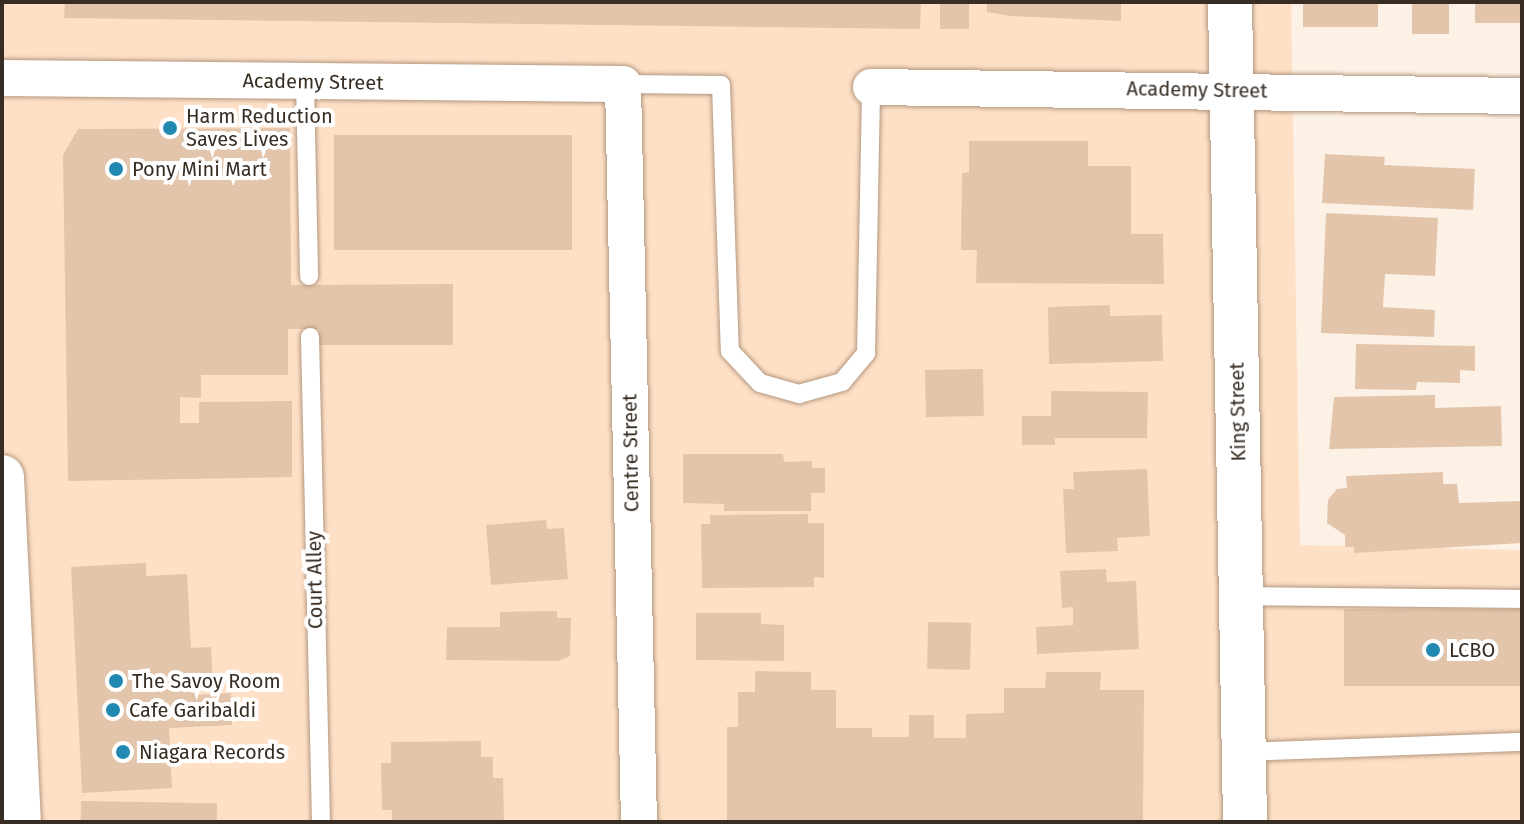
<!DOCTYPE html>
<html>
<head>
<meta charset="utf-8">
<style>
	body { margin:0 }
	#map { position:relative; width:1524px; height:824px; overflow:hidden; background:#fdf1e6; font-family:"Fira Sans",sans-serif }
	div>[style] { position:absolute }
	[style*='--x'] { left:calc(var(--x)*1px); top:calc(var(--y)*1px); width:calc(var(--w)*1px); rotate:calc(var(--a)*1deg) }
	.built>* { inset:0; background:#fee0c7 }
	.building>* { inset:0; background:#e2c5ab; transform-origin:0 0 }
	.roads { filter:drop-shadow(0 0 2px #b3977e) drop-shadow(0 0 2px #b3977e) }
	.service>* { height:18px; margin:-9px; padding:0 9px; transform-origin:9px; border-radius:9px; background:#fff }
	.minor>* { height:36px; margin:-18px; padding:0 18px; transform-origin:18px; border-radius:18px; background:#fff }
	.tertiary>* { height:44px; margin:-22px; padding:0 22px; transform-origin:22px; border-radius:22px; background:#fff }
	.secondary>* { height:44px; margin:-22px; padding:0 22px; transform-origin:22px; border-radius:22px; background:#fff }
	.dots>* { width:22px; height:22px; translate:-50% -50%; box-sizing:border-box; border:4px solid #fff; border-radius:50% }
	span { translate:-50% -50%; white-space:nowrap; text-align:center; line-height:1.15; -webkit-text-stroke:8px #fff; paint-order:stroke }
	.street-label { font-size:20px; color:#382d23 }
	.poi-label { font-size:20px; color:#382d23 }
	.left { translate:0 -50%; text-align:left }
	.frame { position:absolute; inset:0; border:4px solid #382d23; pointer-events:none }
</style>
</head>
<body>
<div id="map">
	<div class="built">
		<div style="clip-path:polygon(2px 2px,1291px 2px,1300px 545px,1522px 550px,1522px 822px,2px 822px)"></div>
	</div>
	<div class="building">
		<div style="clip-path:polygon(65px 2px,921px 2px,920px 29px,64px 18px)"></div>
		<div style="left:940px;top:2px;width:29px;height:27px"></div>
		<div style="clip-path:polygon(987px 2px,1121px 2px,1121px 21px,1010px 16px,987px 12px)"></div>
		<div style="left:1303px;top:2px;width:75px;height:25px"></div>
		<div style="left:1412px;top:2px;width:37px;height:32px"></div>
		<div style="left:1475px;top:2px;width:47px;height:21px"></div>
		<div style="clip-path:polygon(290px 128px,291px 285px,453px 284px,453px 345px,319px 345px,319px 329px,288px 329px,288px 375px,201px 375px,201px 398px,180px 397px,180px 423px,199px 423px,199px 402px,292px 401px,292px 477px,68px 481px,63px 155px,78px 129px)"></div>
		<div style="left:334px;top:135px;width:238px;height:115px"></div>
		<div style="clip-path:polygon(969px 141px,1088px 141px,1088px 166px,1131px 166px,1131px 234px,1163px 234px,1164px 284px,976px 283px,977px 250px,961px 250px,962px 173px,969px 172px)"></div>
		<div style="clip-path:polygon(1325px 154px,1385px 157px,1384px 165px,1475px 169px,1473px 210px,1322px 203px)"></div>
		<div style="clip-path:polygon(1326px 213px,1438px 218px,1435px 276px,1385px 274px,1383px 307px,1435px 310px,1434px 337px,1321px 333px)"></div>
		<div style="clip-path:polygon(1110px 305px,1110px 316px,1162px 315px,1163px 361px,1049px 364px,1048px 307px)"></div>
		<div style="clip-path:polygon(1356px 344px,1475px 346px,1475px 371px,1460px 370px,1460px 383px,1417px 382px,1416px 390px,1355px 389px)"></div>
		<div style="left:983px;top:369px;width:47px;height:58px;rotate:89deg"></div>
		<div style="clip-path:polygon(1051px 391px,1148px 392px,1147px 438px,1055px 438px,1055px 445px,1022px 445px,1022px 416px,1051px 416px)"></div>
		<div style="clip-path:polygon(1435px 395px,1435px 408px,1501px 406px,1502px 446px,1329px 449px,1334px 397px)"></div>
		<div style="clip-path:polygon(683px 454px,783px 454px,784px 462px,812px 461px,812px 468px,825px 468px,825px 493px,811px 493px,811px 511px,724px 511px,724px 504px,683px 503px)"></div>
		<div style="clip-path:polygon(1147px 469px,1150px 536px,1117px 538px,1118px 551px,1066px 553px,1063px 489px,1074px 489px,1073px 472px)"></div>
		<div style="clip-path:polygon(1443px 472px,1443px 484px,1457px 484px,1459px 503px,1522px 501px,1522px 543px,1354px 553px,1354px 547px,1345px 547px,1345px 535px,1327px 523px,1328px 500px,1337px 489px,1347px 488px,1346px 476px)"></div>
		<div style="clip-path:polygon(808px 514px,808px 523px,824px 523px,824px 578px,814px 577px,814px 587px,702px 588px,701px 524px,710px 524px,710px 515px)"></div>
		<div style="clip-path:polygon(546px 520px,547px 529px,564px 528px,568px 579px,491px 585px,486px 525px)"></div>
		<div style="clip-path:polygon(146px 563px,146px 576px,187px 574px,191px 648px,211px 647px,213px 685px,194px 685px,195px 695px,231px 693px,232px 725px,169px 728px,172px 788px,82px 793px,71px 567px)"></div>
		<div style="clip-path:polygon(1106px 569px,1107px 582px,1136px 581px,1139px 649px,1037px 654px,1036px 627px,1073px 625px,1073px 607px,1062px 608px,1060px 571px)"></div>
		<div style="left:1522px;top:609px;width:77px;height:178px;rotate:90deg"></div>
		<div style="clip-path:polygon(557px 611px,557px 618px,571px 618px,570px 656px,558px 661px,446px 660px,447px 627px,500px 627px,500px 612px)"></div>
		<div style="clip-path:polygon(696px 613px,761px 613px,761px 624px,784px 625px,784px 661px,696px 660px)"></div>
		<div style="left:928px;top:622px;width:43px;height:47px;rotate:1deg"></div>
		<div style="clip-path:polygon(755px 671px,811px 672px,811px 690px,836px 690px,836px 728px,872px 728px,872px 737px,909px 737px,909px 715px,934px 715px,934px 738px,966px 738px,966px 714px,1004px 713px,1004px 688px,1045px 688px,1046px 672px,1101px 672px,1100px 690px,1144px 690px,1143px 822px,727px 822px,727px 727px,738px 727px,738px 692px,755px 692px)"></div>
		<div style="clip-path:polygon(481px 741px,481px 757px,493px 757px,493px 778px,503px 778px,504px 822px,392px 822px,392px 810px,382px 810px,381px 763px,391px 763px,391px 742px)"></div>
		<div style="left:81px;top:801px;width:136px;height:21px;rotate:1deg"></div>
	</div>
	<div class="roads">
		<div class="service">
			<div style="--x:305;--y:82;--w:194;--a:88.8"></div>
			<div style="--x:623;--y:84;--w:98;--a:0.6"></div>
			<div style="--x:721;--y:85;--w:266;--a:88.1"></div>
			<div style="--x:730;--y:351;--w:44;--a:46.8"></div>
			<div style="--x:760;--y:383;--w:41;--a:15.8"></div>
			<div style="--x:799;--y:394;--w:45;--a:-15.6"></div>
			<div style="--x:842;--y:382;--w:38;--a:-50"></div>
			<div style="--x:866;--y:353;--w:266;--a:-88.9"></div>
			<div style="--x:310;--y:337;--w:485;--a:88.7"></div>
			<div style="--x:1241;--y:596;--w:281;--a:0.6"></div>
			<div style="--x:1244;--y:752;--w:278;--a:-2.1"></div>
		</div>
		<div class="minor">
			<div style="--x:2;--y:78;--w:621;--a:0.55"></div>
			<div style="--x:623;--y:84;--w:738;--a:88.76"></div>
			<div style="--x:871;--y:87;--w:651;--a:0.79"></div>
		</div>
		<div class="tertiary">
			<div style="--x:1230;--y:2;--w:820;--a:88.95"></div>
		</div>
		<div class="secondary">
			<div style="--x:2;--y:477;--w:345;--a:87.2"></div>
		</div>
	</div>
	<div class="dots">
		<div style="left:170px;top:128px;background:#2189b1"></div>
		<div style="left:116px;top:169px;background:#2189b1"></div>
		<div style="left:1433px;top:650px;background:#2189b1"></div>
		<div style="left:116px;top:681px;background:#2189b1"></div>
		<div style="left:113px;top:710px;background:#2189b1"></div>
		<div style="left:123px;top:752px;background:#2189b1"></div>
	</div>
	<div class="street-label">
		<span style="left:313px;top:82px;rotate:1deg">Academy Street</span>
		<span style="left:1197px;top:90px;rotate:1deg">Academy Street</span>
		<span style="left:1238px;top:412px;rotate:-91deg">King Street</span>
		<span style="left:631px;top:453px;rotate:-91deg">Centre Street</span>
		<span style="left:315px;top:580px;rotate:-91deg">Court Alley</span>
	</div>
	<div class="poi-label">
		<span class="left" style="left:186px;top:128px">Harm Reduction<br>Saves Lives</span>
		<span class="left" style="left:132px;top:169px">Pony Mini Mart</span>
		<span class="left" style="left:1449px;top:650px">LCBO</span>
		<span class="left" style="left:132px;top:681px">The Savoy Room</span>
		<span class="left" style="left:129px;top:710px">Cafe Garibaldi</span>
		<span class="left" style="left:139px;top:752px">Niagara Records</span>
	</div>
	<div class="frame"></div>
</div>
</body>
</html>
